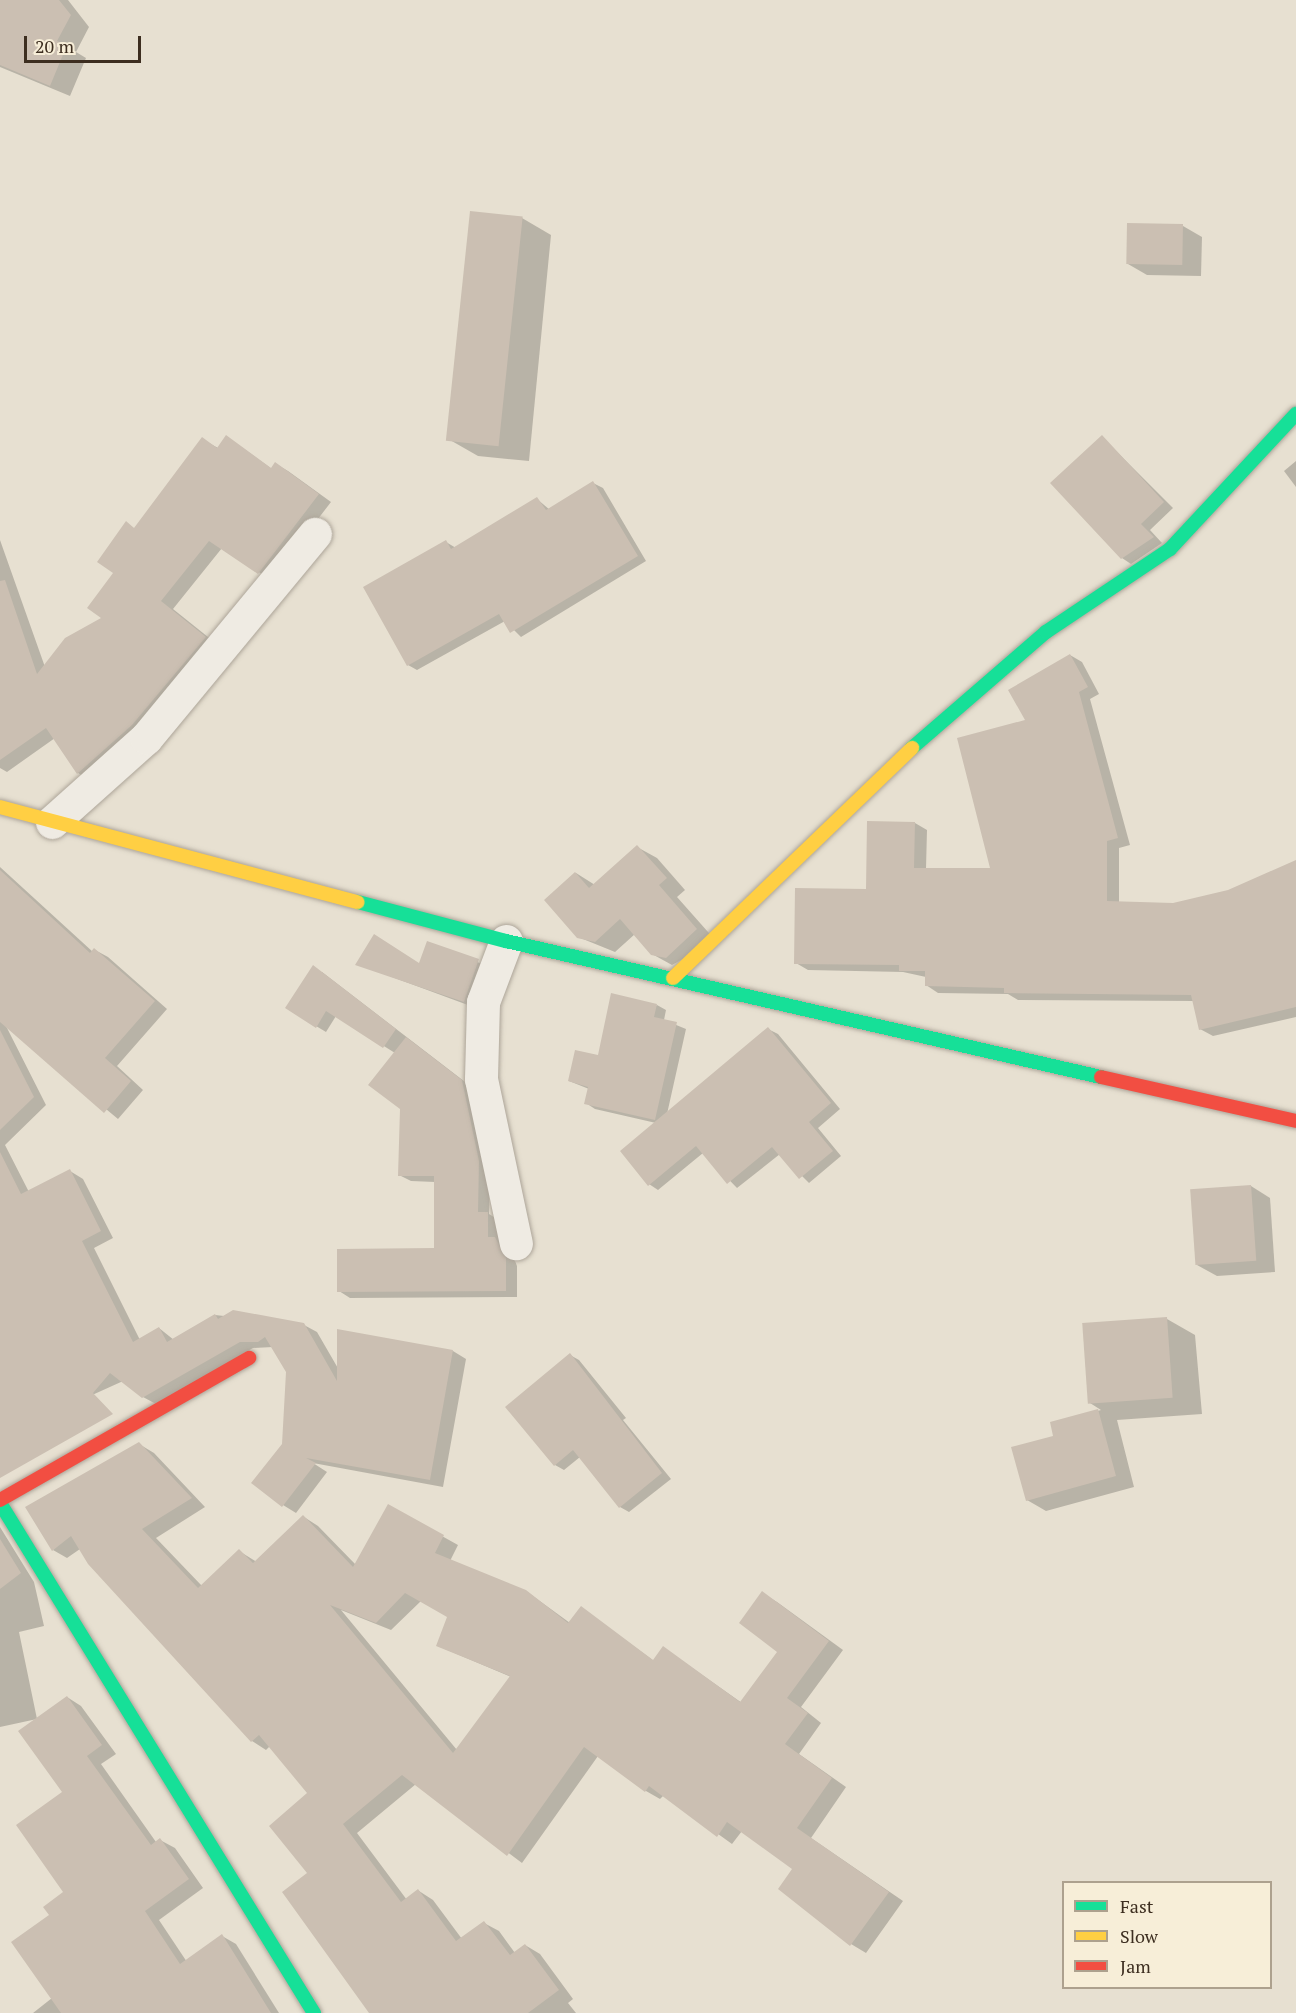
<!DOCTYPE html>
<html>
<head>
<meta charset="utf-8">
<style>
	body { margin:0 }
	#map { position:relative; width:1296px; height:2013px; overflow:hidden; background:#e7e0d1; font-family:"PT Serif",serif }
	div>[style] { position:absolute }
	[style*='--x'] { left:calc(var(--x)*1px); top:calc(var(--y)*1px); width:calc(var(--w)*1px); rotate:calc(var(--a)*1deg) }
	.shadow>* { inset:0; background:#0003 }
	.building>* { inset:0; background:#cbbfb2; transform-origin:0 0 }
	.roads { filter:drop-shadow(0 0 2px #ada599) drop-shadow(0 0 2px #ada599) }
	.street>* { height:33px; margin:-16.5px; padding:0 16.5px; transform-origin:16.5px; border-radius:16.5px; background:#efebe3 }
	.fast>* { height:14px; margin:-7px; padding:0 7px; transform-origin:7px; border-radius:7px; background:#16e098 }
	.slow>* { height:14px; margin:-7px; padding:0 7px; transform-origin:7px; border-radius:7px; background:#ffcf43 }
	.jam>* { height:14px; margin:-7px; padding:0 7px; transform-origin:7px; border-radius:7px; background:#f24e42 }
	span { translate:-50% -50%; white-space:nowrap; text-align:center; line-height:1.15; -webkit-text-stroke:4.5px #f7eed8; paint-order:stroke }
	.legend { position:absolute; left:1062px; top:1881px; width:210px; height:108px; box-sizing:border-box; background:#f7eed8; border:2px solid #ada18e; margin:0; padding:8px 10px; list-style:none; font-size:18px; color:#3d2e20 }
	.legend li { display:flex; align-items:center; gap:12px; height:30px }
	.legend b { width:30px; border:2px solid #ada18e }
	.scale { position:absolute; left:24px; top:36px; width:117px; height:27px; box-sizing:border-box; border:3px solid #3d2e20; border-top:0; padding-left:8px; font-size:18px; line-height:21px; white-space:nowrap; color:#3d2e20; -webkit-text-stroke:4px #f7eed8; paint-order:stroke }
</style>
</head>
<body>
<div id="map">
	<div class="shadow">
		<div style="clip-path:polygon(0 0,68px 0,89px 27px,76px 52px,86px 58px,70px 96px,0 67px)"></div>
		<div style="clip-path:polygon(522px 218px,551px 235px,529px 461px,478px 456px,450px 440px)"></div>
		<div style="clip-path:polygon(1183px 226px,1202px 237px,1201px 276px,1147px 275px,1128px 264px)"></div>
		<div style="clip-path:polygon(227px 437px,272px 469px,276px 464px,288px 471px,331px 502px,271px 580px,222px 548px,173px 609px,218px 645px,91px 781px,78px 773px,55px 738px,7px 772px,0 768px,0 540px,45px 667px,104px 618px,126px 523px,135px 529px,202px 439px,218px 448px)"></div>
		<div style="clip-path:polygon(1102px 437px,1173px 508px,1150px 530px,1162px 543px,1131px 564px,1122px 558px)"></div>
		<div style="clip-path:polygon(1296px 461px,1296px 487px,1284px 471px)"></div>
		<div style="clip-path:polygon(593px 483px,603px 488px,646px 561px,521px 637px,505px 621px,417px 670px,408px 665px,446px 542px,456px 548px,537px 499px,550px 510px)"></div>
		<div style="clip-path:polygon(1070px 655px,1082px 662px,1099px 694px,1090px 699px,1130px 845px,1119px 848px,1119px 903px,1173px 904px,1228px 891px,1296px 862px,1296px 1017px,1213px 1036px,1200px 1029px,1194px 1001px,1018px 1000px,1008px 994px,938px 993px,926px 985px,926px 977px,903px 972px,808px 970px,796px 963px,868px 891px,915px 823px,927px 830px,926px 869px,992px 870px,1027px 721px)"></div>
		<div style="clip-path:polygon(637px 847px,657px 858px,685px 890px,677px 897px,716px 941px,672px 965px,652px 954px,635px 934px,615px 952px,578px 937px,576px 873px,595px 885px)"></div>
		<div style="clip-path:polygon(0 867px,93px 952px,95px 950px,108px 957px,167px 1009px,117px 1066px,143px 1090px,118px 1119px,6px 1026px,46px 1105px,5px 1145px,29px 1192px,70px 1171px,83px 1179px,113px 1238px,94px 1248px,140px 1340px,159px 1328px,174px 1340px,215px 1315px,304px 1325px,317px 1332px,339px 1370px,453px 1351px,466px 1359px,443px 1487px,313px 1463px,327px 1472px,296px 1513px,283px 1505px,287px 1372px,273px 1347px,253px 1348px,156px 1404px,143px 1397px,132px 1377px,17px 1429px,0 1414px)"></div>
		<div style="clip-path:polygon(428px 943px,490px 967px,476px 1008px,357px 964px,420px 965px)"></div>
		<div style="clip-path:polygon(322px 972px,473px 1088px,490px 1168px,489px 1214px,499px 1220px,517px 1266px,517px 1297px,350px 1298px,339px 1291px,435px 1249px,435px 1182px,411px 1181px,399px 1175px,401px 1109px,395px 1053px,336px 1016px,326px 1032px,316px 1026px)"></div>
		<div style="clip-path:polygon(657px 1005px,666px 1010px,664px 1020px,686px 1029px,667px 1114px,768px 1029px,778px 1034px,840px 1109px,818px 1128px,841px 1156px,809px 1183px,780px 1154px,737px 1188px,703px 1153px,658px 1190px,649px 1184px,656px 1123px,595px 1109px,586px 1103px,589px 1089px,569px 1081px)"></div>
		<div style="clip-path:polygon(1251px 1186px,1270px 1198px,1275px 1272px,1217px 1276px,1197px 1265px)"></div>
		<div style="clip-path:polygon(1167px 1319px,1195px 1335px,1202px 1414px,1117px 1420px,1134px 1487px,1046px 1511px,1027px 1500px,1055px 1437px,1052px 1424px,1101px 1410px,1090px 1403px)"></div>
		<div style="clip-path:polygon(570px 1355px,579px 1360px,626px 1418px,623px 1420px,671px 1479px,629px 1512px,620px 1507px,580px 1457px,564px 1470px,555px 1465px)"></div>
		<div style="clip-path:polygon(evenodd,139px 1444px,154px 1453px,205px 1507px,156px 1538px,202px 1586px,239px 1551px,257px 1562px,304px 1517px,318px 1526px,356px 1565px,388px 1506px,458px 1545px,450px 1561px,526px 1591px,570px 1623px,581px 1608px,654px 1661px,664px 1648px,742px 1703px,779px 1651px,762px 1593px,777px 1602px,843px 1650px,801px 1707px,821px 1723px,799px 1754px,846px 1787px,811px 1838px,903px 1901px,866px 1953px,851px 1944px,795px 1869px,742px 1831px,732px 1844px,664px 1795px,660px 1799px,646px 1791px,598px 1756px,522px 1863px,416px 1784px,357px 1833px,407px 1900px,419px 1891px,433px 1900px,462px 1939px,484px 1923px,499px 1931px,515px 1953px,525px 1945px,540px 1954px,573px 1999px,568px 2003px,576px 2013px,381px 2013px,310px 1873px,309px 1794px,270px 1746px,266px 1750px,252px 1741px,80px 1549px,67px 1558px,53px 1550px,139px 1444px,421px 1601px,449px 1617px,438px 1646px,511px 1677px,457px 1750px,341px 1610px,391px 1630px,421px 1601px)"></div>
		<div style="clip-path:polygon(0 1527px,34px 1582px,44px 1626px,19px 1632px,37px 1719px,67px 1697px,81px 1706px,116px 1754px,101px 1764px,156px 1842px,160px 1840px,175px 1848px,203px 1888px,159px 1920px,187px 1962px,222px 1936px,236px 1944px,279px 2013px,33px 2013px,52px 1998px,51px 1915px,65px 1893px,64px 1793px,37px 1719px,0 1727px)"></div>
	</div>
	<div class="building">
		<div style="clip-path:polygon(0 0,59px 0,71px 15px,57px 41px,67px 45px,50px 86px,0 65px)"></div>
		<div style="left:470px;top:211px;width:53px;height:231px;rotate:6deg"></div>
		<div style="left:1127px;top:223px;width:56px;height:41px;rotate:1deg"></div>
		<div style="clip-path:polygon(226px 435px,271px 468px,275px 462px,319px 494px,258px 574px,209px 541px,161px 601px,206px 637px,132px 725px,77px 774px,46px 728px,0 760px,0 581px,5px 580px,37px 674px,65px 638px,101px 618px,87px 608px,113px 573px,97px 562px,126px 521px,134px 528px,202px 437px,217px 448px)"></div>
		<div style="clip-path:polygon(1102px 435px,1164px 502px,1141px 524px,1154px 537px,1121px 559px,1050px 483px)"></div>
		<div style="clip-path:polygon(593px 481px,638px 556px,510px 633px,499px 614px,407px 666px,363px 587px,446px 540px,451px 549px,537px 497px,546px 510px)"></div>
		<div style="clip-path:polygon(1070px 654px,1088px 687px,1079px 692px,1118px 838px,1107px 841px,1107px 901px,1173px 903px,1228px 890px,1296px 860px,1296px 1007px,1199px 1030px,1191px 995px,1004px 993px,1004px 988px,925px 986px,925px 971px,899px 971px,899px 965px,794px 964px,795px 888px,866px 889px,867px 821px,915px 822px,914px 868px,990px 868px,957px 738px,1025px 720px,1008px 690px)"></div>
		<div style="clip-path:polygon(637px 845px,667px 878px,659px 885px,697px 929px,666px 958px,651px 955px,620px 919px,595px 942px,577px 938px,544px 900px,575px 872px,589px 888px)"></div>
		<div style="clip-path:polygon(0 870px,90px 953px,94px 948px,155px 1001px,105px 1058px,131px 1081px,104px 1113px,0 1022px)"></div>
		<div style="clip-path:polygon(374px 934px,419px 963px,427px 941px,479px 959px,464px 1002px,355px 965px)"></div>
		<div style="clip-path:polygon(313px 965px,396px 1029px,383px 1048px,326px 1011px,316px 1028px,285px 1008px)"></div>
		<div style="clip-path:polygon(611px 993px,657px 1004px,654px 1017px,677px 1022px,655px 1120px,584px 1104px,588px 1087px,568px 1081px,575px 1050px,598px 1055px)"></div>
		<div style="clip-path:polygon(768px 1027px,831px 1103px,809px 1122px,833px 1151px,799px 1179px,772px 1147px,727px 1184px,696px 1146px,648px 1186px,620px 1151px)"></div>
		<div style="clip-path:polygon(0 1030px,34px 1097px,0 1130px)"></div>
		<div style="clip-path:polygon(406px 1037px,462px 1080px,479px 1161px,478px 1212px,488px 1212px,488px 1237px,495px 1237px,506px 1258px,506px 1291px,337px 1292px,337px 1249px,434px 1248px,434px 1176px,398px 1176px,400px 1109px,368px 1085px)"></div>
		<div style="clip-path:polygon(0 1152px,21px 1194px,70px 1169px,101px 1231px,82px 1241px,133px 1342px,159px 1327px,167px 1342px,215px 1314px,218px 1319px,233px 1310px,304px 1323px,337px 1381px,337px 1329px,453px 1350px,430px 1480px,306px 1458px,316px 1463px,282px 1507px,251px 1483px,282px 1444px,286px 1372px,265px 1337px,258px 1342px,240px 1342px,142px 1398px,110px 1373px,93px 1393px,113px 1414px,0 1478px)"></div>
		<div style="left:1251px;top:1185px;width:76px;height:61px;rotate:86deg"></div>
		<div style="left:1167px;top:1317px;width:81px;height:85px;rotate:86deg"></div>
		<div style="clip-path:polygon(570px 1353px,662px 1473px,619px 1508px,573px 1450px,554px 1466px,505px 1407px)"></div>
		<div style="clip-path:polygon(1098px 1409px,1116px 1476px,1026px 1501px,1011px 1447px,1053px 1436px,1050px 1422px)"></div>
		<div style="clip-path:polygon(evenodd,139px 1442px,192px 1498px,142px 1529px,198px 1588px,239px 1549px,253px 1563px,303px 1515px,353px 1567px,388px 1504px,444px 1535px,435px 1553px,526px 1590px,568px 1623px,581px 1606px,653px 1660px,663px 1646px,740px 1702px,777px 1652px,739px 1623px,762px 1591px,829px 1641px,787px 1698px,808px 1713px,785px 1744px,832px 1778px,797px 1828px,889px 1892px,850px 1946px,778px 1889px,792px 1869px,727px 1822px,717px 1837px,649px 1786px,645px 1792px,584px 1747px,507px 1856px,402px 1775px,343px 1824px,401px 1902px,418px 1889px,456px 1941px,484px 1921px,510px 1955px,525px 1944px,559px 1990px,528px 2013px,369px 2013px,282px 1892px,307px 1873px,269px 1826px,307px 1793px,259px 1735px,251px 1742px,88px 1564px,71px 1536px,52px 1551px,25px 1507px,139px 1442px,405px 1593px,447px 1617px,436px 1646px,510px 1676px,453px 1753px,330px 1605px,376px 1623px,405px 1593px)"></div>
		<div style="clip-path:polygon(0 1539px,21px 1573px,0 1589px)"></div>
		<div style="clip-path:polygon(67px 1696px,102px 1745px,87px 1756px,151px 1845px,160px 1838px,189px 1879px,145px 1911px,180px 1964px,222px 1934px,271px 2013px,61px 2013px,11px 1942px,49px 1915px,43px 1907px,63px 1892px,16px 1825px,62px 1792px,18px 1731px)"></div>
	</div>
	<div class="roads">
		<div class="street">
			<div style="--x:52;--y:822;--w:126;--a:-41.8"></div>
			<div style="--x:146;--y:738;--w:265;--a:-50.4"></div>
			<div style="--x:506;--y:941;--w:65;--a:110.7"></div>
			<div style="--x:483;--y:1002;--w:77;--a:91.5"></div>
			<div style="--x:481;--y:1079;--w:168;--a:78"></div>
		</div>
		<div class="fast">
			<div style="--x:912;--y:748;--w:177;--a:-40.9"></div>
			<div style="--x:1046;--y:632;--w:149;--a:-33.8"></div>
			<div style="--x:1170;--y:549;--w:185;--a:-47"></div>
			<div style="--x:358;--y:902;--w:153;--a:14.8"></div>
			<div style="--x:506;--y:941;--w:610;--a:12.88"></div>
			<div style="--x:0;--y:1503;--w:599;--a:58.38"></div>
		</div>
		<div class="slow">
			<div style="--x:0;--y:807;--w:370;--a:14.9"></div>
			<div style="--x:673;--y:978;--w:332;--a:-43.9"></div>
		</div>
		<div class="jam">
			<div style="--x:1101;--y:1077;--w:200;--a:12.7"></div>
			<div style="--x:0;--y:1500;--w:287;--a:-29.7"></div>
		</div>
	</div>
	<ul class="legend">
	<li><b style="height:8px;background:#16e098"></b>Fast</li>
	<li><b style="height:8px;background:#ffcf43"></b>Slow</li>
	<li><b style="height:8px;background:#f24e42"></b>Jam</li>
	</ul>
	<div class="scale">20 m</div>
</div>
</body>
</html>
